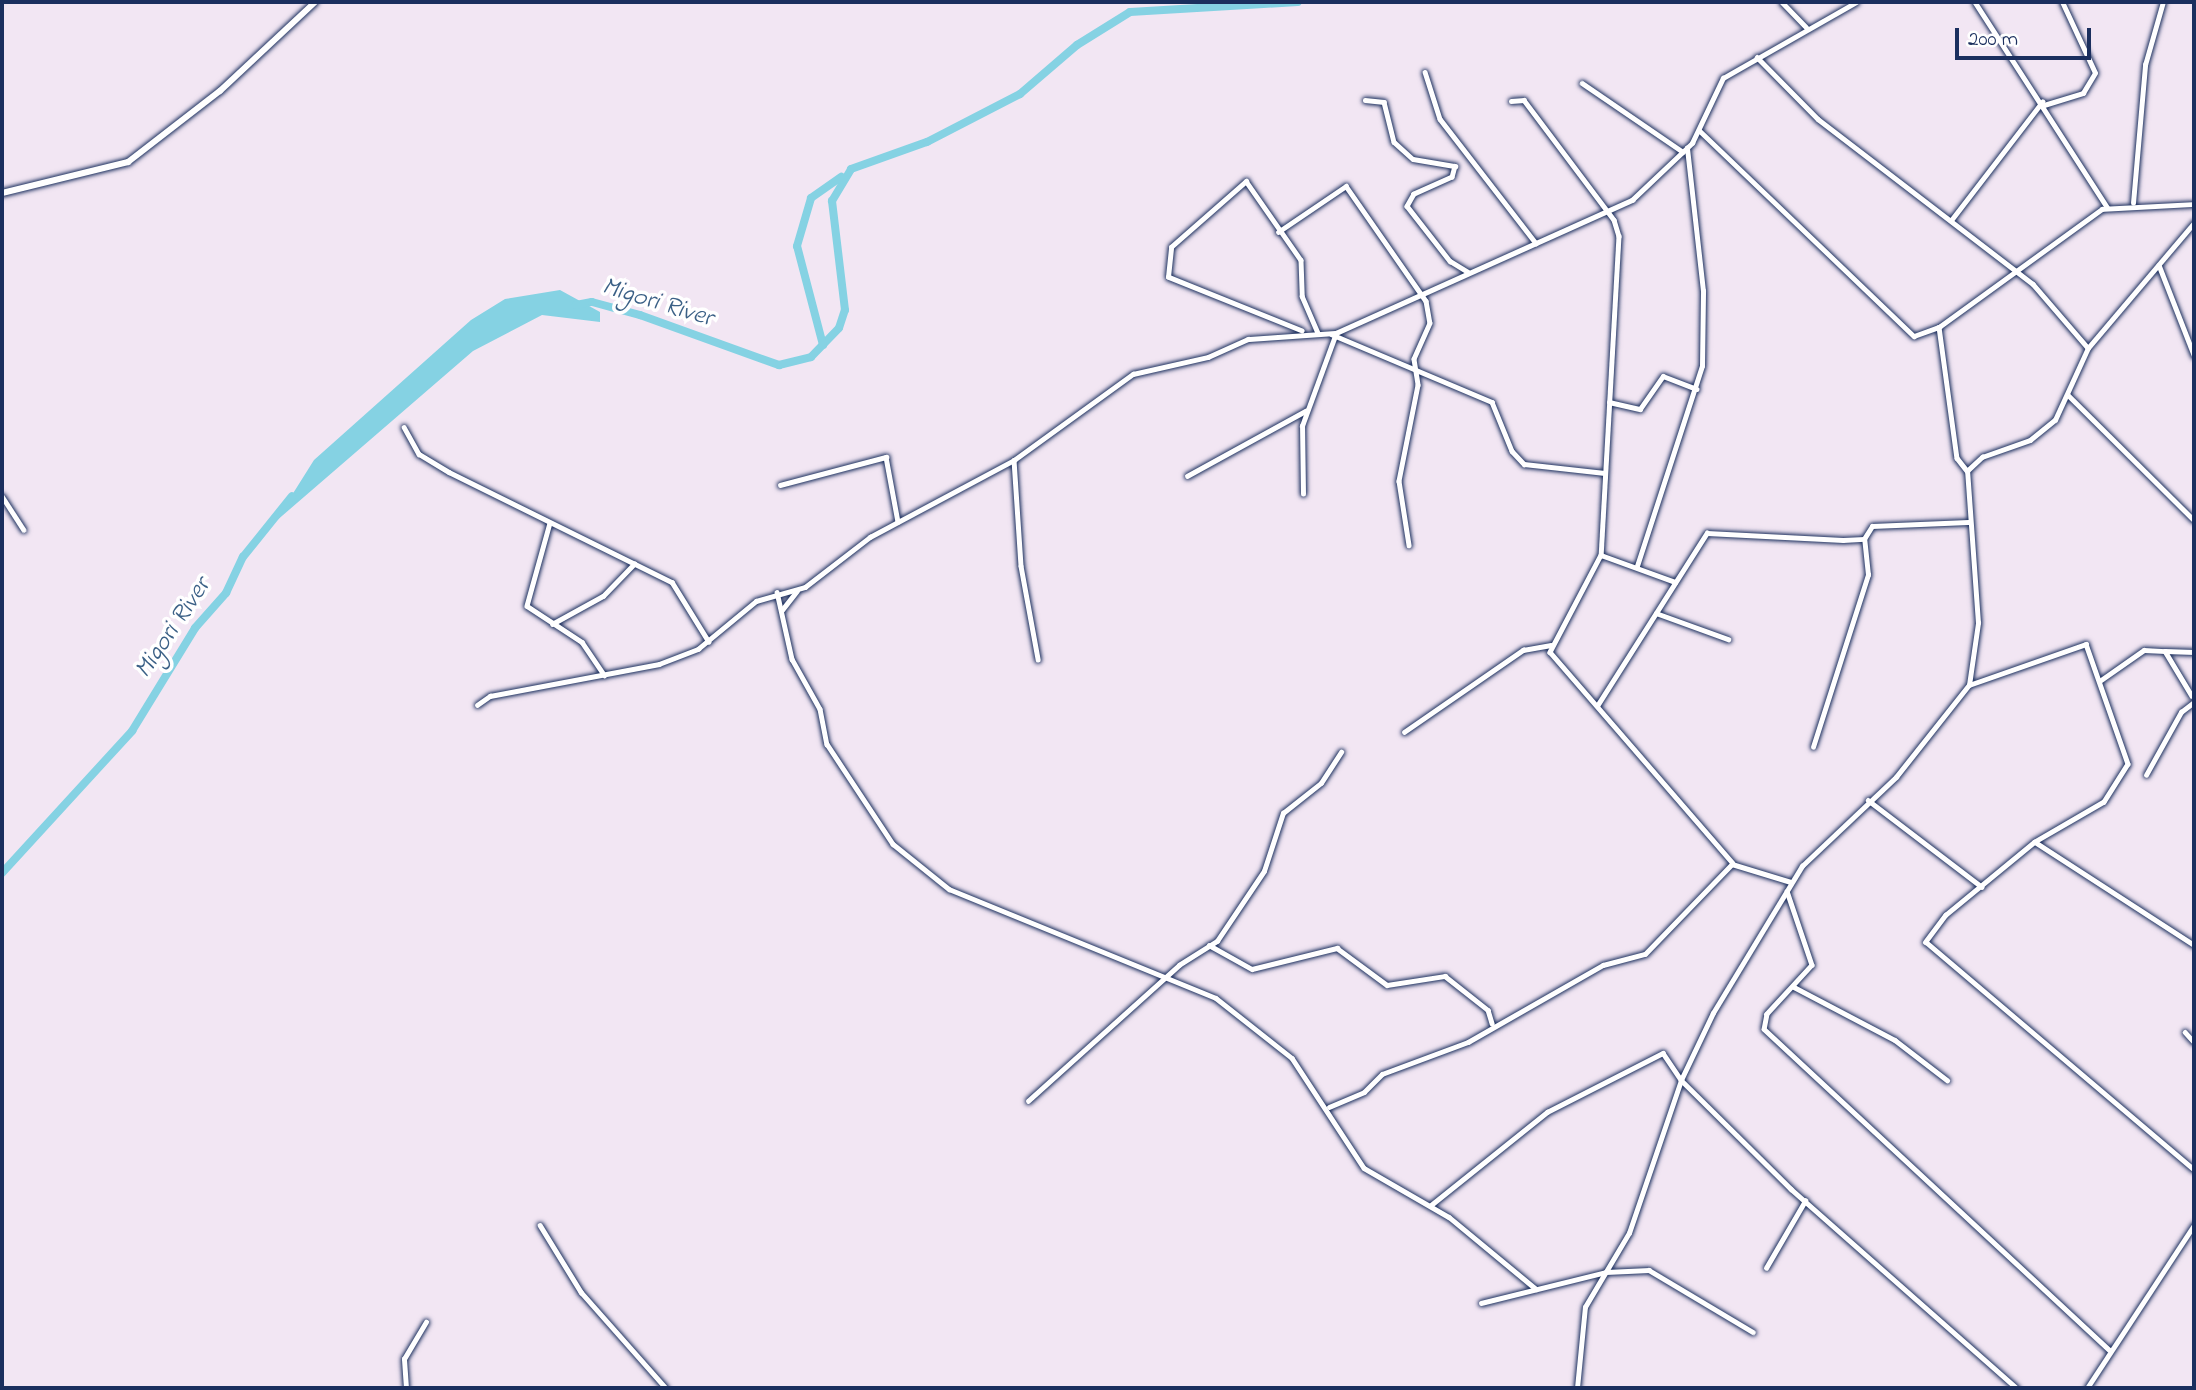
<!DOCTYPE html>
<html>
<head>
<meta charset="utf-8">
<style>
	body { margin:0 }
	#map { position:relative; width:2196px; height:1390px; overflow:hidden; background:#f2e6f3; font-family:"Indie Flower",sans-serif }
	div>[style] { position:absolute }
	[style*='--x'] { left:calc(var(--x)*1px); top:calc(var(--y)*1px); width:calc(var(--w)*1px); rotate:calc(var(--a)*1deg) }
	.water>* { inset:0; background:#85d2e3 }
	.river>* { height:8px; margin:-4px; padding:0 4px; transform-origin:4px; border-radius:4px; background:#85d2e3 }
	.roads { filter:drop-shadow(0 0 2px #1b2f5e) drop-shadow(0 0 2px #1b2f5e) }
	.street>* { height:4.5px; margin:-2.25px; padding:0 2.25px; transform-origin:2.25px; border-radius:2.25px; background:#fff }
	.secondary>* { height:6px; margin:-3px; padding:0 3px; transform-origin:3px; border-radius:3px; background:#fff }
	span { translate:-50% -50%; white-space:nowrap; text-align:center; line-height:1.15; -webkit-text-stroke:7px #fff; paint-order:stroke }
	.water-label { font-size:26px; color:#3b6086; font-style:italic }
	.frame { position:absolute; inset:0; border:4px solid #1b2f5e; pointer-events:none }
	.scale { position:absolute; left:1955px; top:28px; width:136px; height:32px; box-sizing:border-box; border:4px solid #1b2f5e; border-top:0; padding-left:9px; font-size:21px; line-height:24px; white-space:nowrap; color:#1b2f5e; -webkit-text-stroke:5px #fff; paint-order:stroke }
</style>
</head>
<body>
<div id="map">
	<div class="water">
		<div style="clip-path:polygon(560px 290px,600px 312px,600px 322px,542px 315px,473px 351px,275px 522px,314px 460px,471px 320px,505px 299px)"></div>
	</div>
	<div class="river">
		<div style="--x:576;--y:305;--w:16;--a:-11"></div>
		<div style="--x:592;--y:302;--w:50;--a:15.2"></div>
		<div style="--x:640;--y:315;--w:148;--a:19.8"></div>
		<div style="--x:779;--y:365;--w:33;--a:-14"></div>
		<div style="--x:811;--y:357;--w:40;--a:-46"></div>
		<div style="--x:839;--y:328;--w:19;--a:-72"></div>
		<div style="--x:845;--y:310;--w:110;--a:-96.8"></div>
		<div style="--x:832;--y:201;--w:37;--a:-59"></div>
		<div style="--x:851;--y:169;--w:81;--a:-19.6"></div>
		<div style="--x:927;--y:142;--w:105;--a:-27.3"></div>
		<div style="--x:1020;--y:94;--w:75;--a:-40.7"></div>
		<div style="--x:1077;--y:45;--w:62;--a:-31.9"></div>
		<div style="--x:1130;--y:12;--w:168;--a:-3.4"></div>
		<div style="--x:823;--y:345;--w:102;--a:-104.7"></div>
		<div style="--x:797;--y:246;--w:50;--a:-73.7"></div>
		<div style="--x:811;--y:198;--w:37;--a:-35"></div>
		<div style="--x:2;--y:873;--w:193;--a:-47.5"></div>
		<div style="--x:132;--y:731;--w:121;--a:-58.5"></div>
		<div style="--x:195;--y:628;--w:47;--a:-48.5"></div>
		<div style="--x:226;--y:593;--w:40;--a:-65"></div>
		<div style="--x:243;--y:557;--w:78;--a:-51.2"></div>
	</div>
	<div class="roads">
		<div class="street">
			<div style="--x:1782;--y:2;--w:35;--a:46"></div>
			<div style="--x:1975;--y:2;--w:244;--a:57.2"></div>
			<div style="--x:1757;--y:57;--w:87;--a:45.5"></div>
			<div style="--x:1818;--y:119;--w:271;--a:37.5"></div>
			<div style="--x:2033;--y:284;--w:84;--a:49.3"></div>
			<div style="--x:1425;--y:72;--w:49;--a:72.3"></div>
			<div style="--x:1440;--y:119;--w:157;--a:52.3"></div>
			<div style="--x:1582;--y:83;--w:122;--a:34.3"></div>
			<div style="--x:1365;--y:100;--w:19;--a:6"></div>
			<div style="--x:1384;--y:102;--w:41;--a:76"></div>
			<div style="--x:1394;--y:142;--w:25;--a:42"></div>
			<div style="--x:1413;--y:159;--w:43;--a:9.5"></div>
			<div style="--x:1455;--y:166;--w:11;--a:105"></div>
			<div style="--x:1452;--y:177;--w:42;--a:155.9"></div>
			<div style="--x:1414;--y:194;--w:14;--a:120"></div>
			<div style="--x:1407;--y:206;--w:70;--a:52"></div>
			<div style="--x:1450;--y:261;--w:21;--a:31"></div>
			<div style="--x:1511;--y:101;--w:13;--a:-4"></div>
			<div style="--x:1524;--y:100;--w:150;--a:53.1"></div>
			<div style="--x:1614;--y:220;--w:17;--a:73"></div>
			<div style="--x:1619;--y:236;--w:320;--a:93.2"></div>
			<div style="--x:1601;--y:555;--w:110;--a:117.7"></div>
			<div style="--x:1550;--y:652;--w:279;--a:49.1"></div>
			<div style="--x:2044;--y:105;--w:41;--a:-17.1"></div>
			<div style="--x:2083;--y:93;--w:23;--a:-59"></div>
			<div style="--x:2095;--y:73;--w:78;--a:-114.9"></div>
			<div style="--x:1699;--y:130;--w:298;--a:43.8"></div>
			<div style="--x:1914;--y:336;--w:27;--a:-20"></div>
			<div style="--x:1939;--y:327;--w:201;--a:-35.9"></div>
			<div style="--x:2102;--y:209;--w:92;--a:-3.1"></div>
			<div style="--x:2133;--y:203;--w:139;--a:-85"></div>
			<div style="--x:2145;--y:65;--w:66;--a:-74.1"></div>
			<div style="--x:1952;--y:219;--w:148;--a:-52.4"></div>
			<div style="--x:1278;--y:232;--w:82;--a:-34.1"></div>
			<div style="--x:1346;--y:186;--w:140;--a:55.2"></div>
			<div style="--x:1426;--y:301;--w:22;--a:80"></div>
			<div style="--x:1430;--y:323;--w:39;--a:114"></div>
			<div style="--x:1414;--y:359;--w:26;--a:81"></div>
			<div style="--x:1418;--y:385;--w:98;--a:101.2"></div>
			<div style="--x:1399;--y:481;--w:65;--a:81.1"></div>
			<div style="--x:2159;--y:265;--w:97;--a:68.7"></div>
			<div style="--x:1939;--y:327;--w:132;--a:82.2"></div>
			<div style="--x:1957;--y:458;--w:16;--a:52"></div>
			<div style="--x:1302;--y:331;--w:144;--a:-158.1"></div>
			<div style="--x:1168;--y:277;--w:30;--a:-84"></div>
			<div style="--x:1171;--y:247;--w:100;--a:-41.3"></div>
			<div style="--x:1246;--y:181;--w:96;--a:55.2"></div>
			<div style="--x:1301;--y:260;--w:36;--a:88"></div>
			<div style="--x:1302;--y:296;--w:40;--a:66.6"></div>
			<div style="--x:1331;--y:334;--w:175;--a:22.9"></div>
			<div style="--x:1492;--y:402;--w:53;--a:67.8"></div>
			<div style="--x:1512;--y:451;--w:18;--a:47"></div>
			<div style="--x:1524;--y:464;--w:81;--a:6.3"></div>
			<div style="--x:2068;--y:395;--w:177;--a:44.8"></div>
			<div style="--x:1609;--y:402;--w:32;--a:13"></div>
			<div style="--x:1640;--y:409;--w:40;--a:-55.1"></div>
			<div style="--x:1663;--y:376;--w:36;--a:21"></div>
			<div style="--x:404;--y:427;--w:31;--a:61"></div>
			<div style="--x:419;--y:454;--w:35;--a:31"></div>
			<div style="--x:449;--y:472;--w:249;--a:26.3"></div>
			<div style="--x:672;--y:582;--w:70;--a:58.3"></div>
			<div style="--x:1014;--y:460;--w:106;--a:86.2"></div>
			<div style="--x:1021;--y:566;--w:95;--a:79.6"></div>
			<div style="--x:1187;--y:476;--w:135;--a:-28.8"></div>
			<div style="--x:780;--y:485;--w:110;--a:-14.8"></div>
			<div style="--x:886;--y:457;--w:66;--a:79.5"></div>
			<div style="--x:1303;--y:494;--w:68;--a:-90.8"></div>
			<div style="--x:1302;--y:426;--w:96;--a:-69.9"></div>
			<div style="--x:2;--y:496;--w:40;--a:57.1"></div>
			<div style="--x:550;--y:523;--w:86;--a:105.5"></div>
			<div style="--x:527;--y:606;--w:66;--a:33.2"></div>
			<div style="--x:582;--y:642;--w:40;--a:56"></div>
			<div style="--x:1601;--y:555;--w:79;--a:20"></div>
			<div style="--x:1637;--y:566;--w:210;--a:-72"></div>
			<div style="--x:1702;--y:366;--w:75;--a:-89.2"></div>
			<div style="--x:1703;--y:291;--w:144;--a:-96.4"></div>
			<div style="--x:777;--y:592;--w:69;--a:77.4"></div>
			<div style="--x:792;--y:659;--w:57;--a:60.8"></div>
			<div style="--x:820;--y:709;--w:36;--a:79"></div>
			<div style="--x:827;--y:744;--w:120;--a:56.6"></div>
			<div style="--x:893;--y:844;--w:72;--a:38.8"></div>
			<div style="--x:949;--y:889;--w:288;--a:22.2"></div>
			<div style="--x:1216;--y:998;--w:97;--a:38.3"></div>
			<div style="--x:1292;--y:1058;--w:131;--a:56.8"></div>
			<div style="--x:1364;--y:1168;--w:98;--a:30"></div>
			<div style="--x:1449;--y:1217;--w:113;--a:39.6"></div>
			<div style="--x:782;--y:610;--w:24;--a:-52"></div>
			<div style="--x:1656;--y:613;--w:77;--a:19.9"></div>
			<div style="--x:552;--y:624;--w:58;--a:-28.8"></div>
			<div style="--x:603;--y:596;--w:45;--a:-45.9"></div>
			<div style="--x:2165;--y:651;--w:29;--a:2"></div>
			<div style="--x:2101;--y:680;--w:52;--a:-34.9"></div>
			<div style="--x:2144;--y:650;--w:21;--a:3"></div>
			<div style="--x:2165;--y:651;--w:52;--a:59"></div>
			<div style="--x:1969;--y:685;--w:124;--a:-19.3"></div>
			<div style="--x:2086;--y:644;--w:127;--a:70.7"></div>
			<div style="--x:2128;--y:764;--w:45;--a:122.3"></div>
			<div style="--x:2104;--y:802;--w:80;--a:149.9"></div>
			<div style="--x:2035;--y:842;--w:115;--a:140.6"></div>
			<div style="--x:1946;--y:915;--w:34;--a:127"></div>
			<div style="--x:1926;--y:942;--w:351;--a:40.3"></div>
			<div style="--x:477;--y:705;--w:16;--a:-35"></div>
			<div style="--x:490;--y:696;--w:172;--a:-10.7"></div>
			<div style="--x:659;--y:664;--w:42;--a:-21"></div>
			<div style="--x:698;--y:649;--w:75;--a:-39.6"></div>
			<div style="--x:756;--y:601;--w:51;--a:-15.9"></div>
			<div style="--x:805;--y:587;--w:82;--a:-37.6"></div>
			<div style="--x:870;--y:537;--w:163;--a:-28.1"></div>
			<div style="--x:1014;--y:460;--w:147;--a:-35.9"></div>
			<div style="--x:1133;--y:374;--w:77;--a:-12.8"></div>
			<div style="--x:1208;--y:357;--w:44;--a:-24.2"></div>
			<div style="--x:1248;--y:339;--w:88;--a:-3.9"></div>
			<div style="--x:1336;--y:333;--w:325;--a:-24.2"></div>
			<div style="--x:1632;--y:200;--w:83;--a:-43.5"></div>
			<div style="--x:1692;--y:143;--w:72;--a:-64.5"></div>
			<div style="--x:1723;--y:78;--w:153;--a:-29.7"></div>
			<div style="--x:1597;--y:706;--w:205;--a:-57.6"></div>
			<div style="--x:1707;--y:533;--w:136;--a:2.9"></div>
			<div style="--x:1843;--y:540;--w:21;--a:-3"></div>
			<div style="--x:1864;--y:539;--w:15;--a:-58"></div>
			<div style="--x:1872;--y:526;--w:96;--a:-2.4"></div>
			<div style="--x:1404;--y:732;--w:145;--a:-34.6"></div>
			<div style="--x:1523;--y:650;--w:28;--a:-10"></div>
			<div style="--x:1813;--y:747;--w:181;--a:-72.3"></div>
			<div style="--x:1868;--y:575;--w:36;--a:-96"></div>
			<div style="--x:2146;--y:775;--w:72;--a:-60.9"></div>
			<div style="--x:2181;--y:712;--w:15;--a:-37"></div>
			<div style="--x:1868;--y:800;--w:143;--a:37.3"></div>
			<div style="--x:2035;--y:842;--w:189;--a:32.9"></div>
			<div style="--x:1787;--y:891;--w:78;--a:71.3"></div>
			<div style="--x:1812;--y:965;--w:67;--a:132.6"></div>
			<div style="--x:1767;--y:1014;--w:15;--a:101"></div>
			<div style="--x:1764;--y:1029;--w:471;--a:42.9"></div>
			<div style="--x:1209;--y:945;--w:49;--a:29.2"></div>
			<div style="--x:1252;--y:969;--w:88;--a:-13.9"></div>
			<div style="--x:1337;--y:948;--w:62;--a:36.5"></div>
			<div style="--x:1387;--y:985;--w:59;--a:-8.8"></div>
			<div style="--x:1445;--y:976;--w:55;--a:38.3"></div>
			<div style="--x:1488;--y:1010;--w:14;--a:73"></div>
			<div style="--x:1794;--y:987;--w:114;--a:27.7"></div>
			<div style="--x:1895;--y:1040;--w:66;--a:37.6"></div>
			<div style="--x:2185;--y:1032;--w:13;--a:48"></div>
			<div style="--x:1028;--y:1101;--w:203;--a:-42"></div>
			<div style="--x:1179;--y:965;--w:45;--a:-32.3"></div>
			<div style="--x:1217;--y:941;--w:84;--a:-56.1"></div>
			<div style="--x:1264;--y:871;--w:61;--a:-71.9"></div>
			<div style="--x:1283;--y:813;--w:48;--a:-38.3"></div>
			<div style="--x:1321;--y:783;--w:37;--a:-57"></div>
			<div style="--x:1329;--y:1107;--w:38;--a:-23"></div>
			<div style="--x:1364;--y:1092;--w:25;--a:-45"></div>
			<div style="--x:1382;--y:1074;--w:92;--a:-20.4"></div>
			<div style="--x:1468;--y:1042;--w:155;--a:-29.7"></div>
			<div style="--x:1603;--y:965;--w:43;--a:-14.7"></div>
			<div style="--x:1645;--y:954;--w:125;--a:-46"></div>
			<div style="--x:1732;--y:864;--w:62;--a:17"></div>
			<div style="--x:1431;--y:1205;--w:149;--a:-38.7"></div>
			<div style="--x:1547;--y:1112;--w:130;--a:-27"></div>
			<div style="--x:1663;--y:1053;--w:32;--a:56"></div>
			<div style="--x:1681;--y:1080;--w:155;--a:44.7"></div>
			<div style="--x:1791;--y:1189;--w:301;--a:41.4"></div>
			<div style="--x:540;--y:1225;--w:79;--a:58.5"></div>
			<div style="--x:581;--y:1292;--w:128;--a:48.5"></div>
			<div style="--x:1766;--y:1268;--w:78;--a:-59.8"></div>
			<div style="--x:1481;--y:1303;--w:129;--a:-13.9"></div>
			<div style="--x:1606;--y:1272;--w:43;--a:-2.7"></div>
			<div style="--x:1649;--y:1270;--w:121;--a:30.8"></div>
			<div style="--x:406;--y:1388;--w:29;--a:-94"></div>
			<div style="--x:404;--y:1359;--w:43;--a:-59.3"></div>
			<div style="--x:1577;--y:1388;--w:81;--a:-84.4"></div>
			<div style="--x:1585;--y:1307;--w:86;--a:-59.3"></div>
			<div style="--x:1629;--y:1233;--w:162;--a:-71.2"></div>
			<div style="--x:1681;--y:1080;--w:74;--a:-64.5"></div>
			<div style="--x:1713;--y:1013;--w:172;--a:-58.8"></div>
			<div style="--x:1802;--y:866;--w:129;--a:-43.4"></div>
			<div style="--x:1896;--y:777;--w:117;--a:-51.6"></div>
			<div style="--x:1969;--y:685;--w:63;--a:-81.7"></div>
			<div style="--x:1978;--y:623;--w:152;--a:-94.1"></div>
			<div style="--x:1967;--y:471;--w:21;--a:-43"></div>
			<div style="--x:1982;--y:457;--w:51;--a:-19.5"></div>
			<div style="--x:2030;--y:440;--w:32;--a:-39"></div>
			<div style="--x:2055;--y:420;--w:79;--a:-65.4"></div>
			<div style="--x:2088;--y:348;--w:164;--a:-49.7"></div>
			<div style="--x:2087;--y:1388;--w:195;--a:-56.7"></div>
		</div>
		<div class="secondary">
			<div style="--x:2;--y:193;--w:130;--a:-13.8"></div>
			<div style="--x:128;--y:162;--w:116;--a:-37.7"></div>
			<div style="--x:220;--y:91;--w:130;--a:-43.1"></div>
		</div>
	</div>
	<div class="water-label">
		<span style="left:657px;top:304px;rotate:17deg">Migori River</span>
		<span style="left:174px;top:629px;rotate:-56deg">Migori River</span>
	</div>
	<div class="frame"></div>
	<div class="scale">200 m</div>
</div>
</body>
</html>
